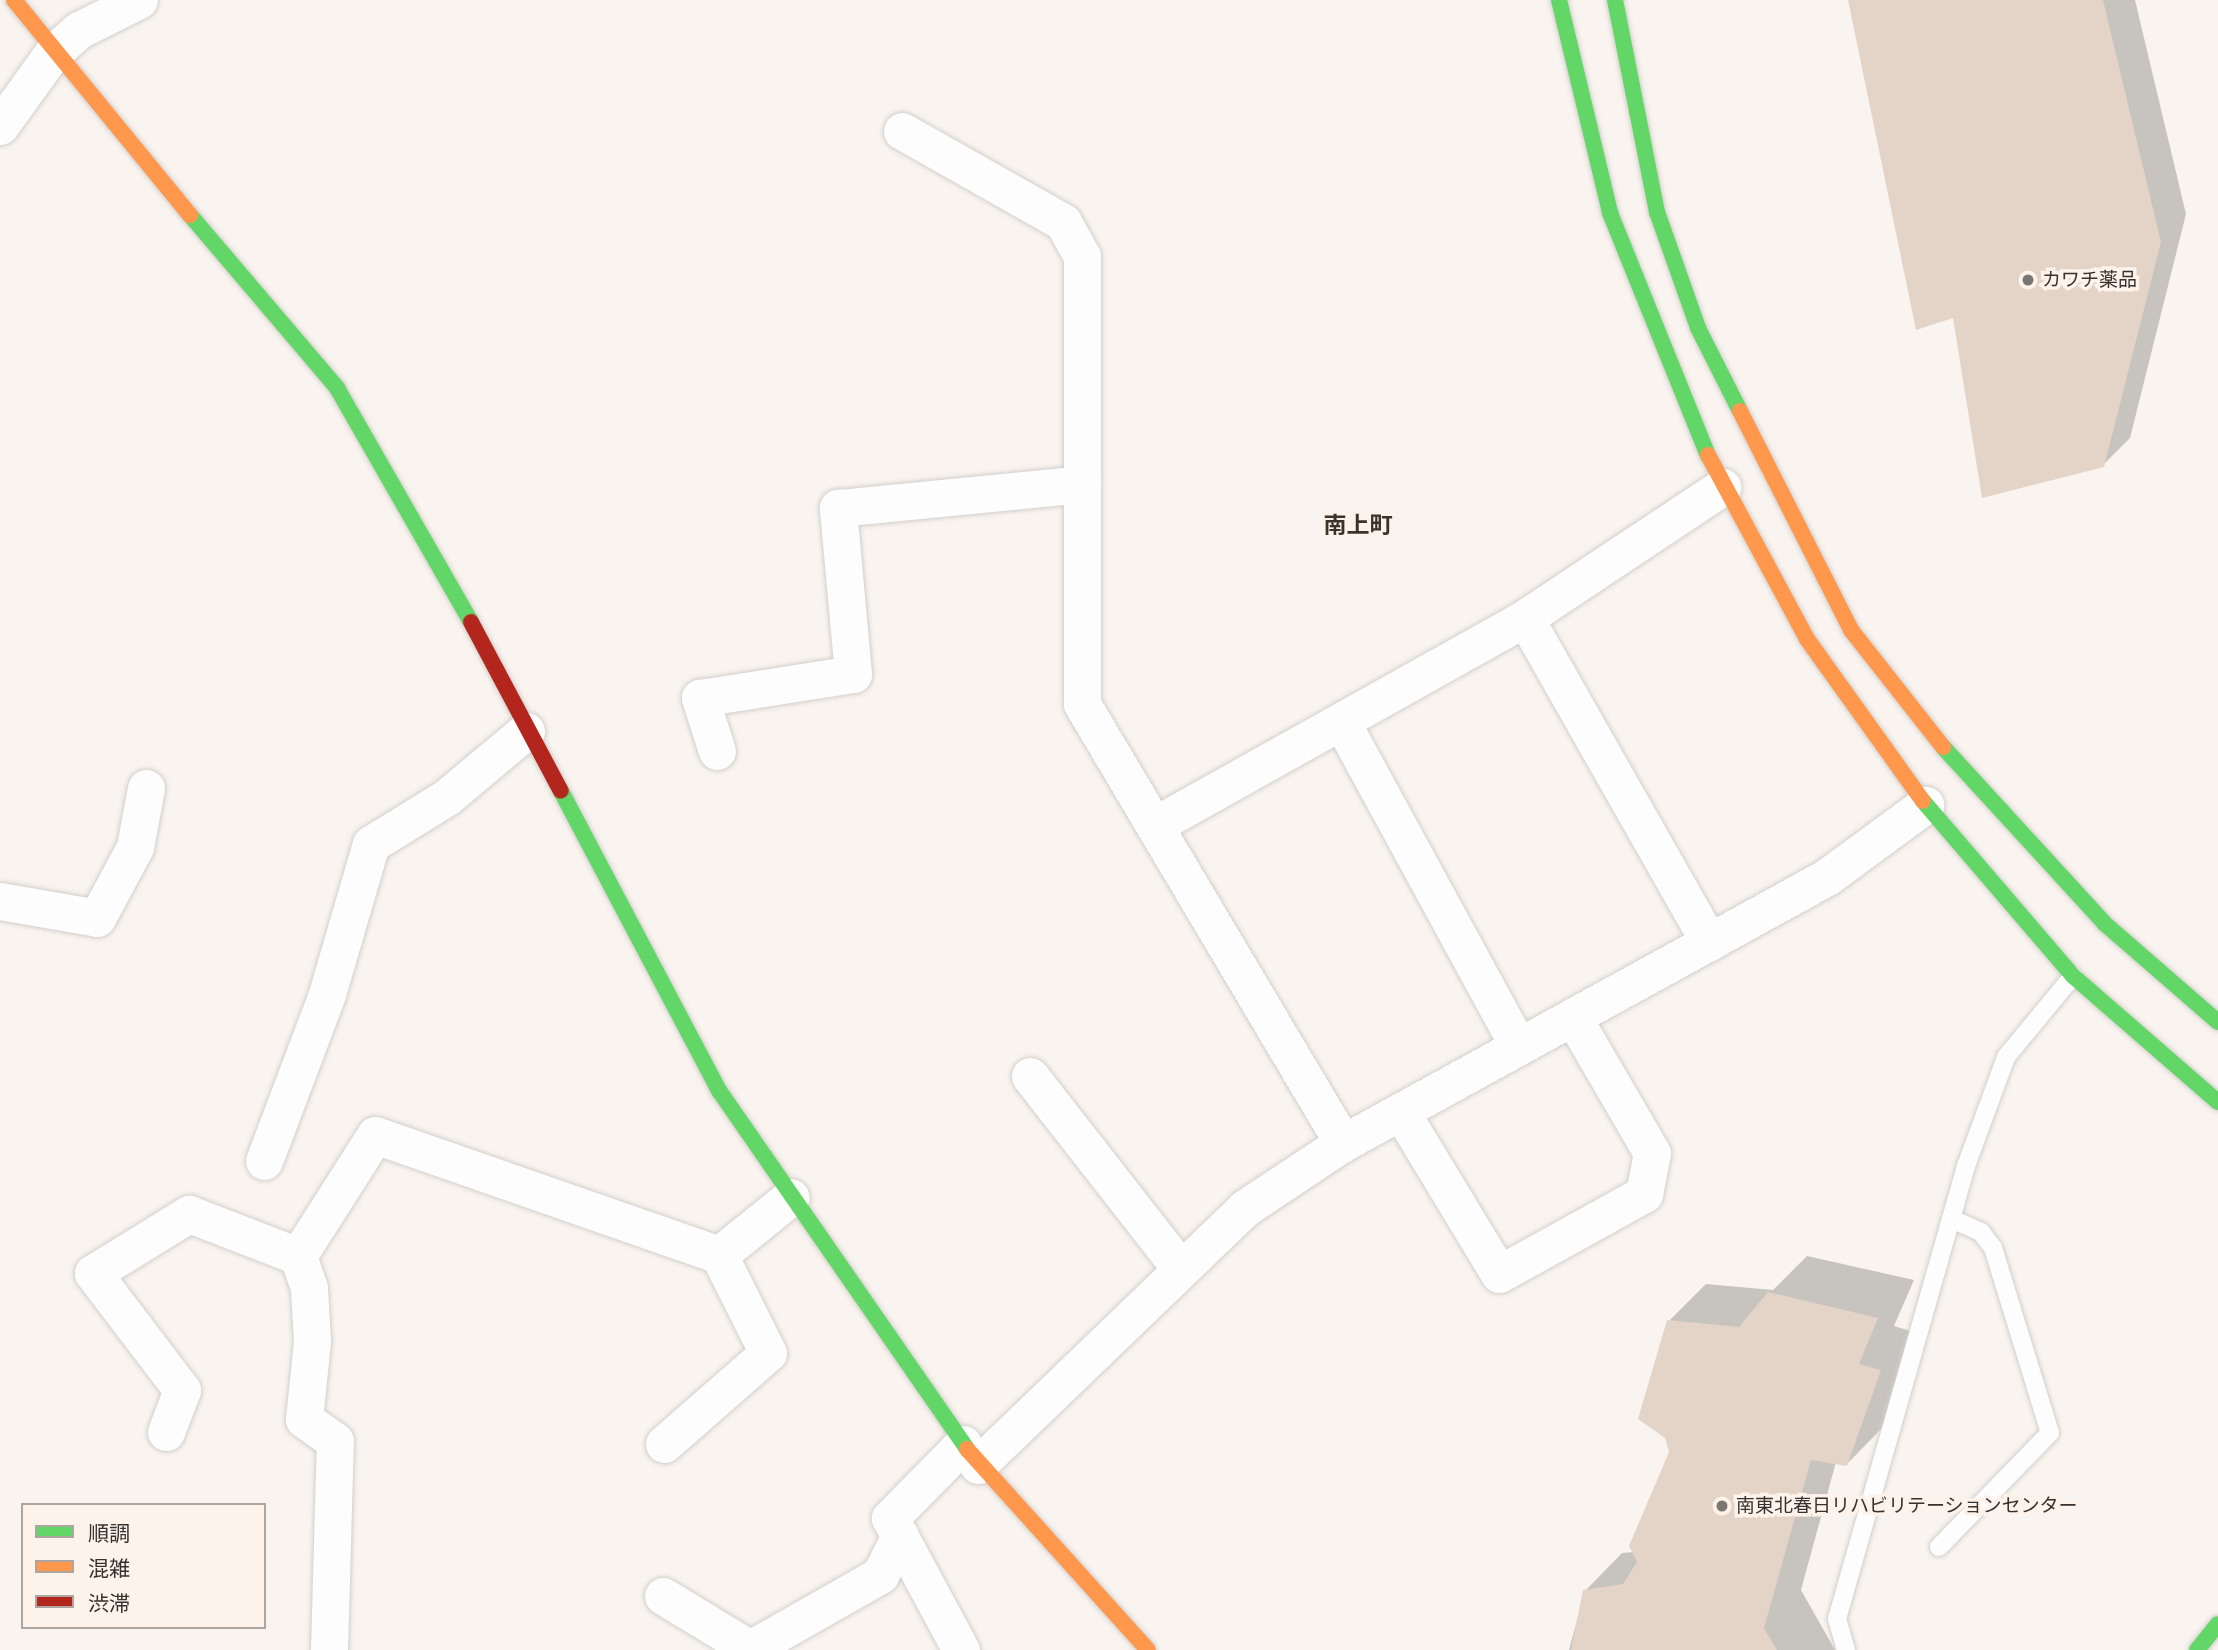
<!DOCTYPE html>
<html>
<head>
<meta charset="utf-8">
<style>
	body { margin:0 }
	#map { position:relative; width:2218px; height:1650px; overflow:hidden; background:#f9f4ef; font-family:Inter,"Noto Sans JP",sans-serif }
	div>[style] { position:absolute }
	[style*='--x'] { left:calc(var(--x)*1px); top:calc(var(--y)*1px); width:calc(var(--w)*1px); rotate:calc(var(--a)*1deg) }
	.shadow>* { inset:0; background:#0003 }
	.building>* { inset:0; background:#e4d4c8 }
	.roads { filter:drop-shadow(0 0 2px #d3cfcb) drop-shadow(0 0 2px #d3cfcb) }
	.lane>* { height:18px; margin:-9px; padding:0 9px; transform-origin:9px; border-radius:9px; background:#fefdfd }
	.street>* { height:37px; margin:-18.5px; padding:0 18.5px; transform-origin:18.5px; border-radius:18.5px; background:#fefdfd }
	.fast>* { height:16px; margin:-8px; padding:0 8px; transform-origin:8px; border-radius:8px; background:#63d668 }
	.slow>* { height:16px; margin:-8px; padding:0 8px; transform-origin:8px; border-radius:8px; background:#ff974d }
	.jam>* { height:16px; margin:-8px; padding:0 8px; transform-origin:8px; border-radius:8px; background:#b3261e }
	.dots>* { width:19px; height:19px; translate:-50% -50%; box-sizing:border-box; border:4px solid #fdf3eb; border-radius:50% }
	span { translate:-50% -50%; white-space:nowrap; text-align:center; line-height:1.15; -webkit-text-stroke:7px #fdf3eb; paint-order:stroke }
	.poi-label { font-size:19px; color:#36322f }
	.left { translate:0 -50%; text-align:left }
	.quarter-label { font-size:23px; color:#3a332c; font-weight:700 }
	.legend { position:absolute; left:21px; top:1503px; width:245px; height:126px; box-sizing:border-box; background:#fdf3eb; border:2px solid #ada6a0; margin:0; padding:9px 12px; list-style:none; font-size:21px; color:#36322f }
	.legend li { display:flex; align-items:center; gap:14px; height:35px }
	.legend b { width:35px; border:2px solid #ada6a0 }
</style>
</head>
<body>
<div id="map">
	<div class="shadow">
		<div style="clip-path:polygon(1849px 0,2135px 0,2186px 214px,2130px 438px,2103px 465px)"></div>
		<div style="clip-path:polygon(1807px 1256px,1914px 1280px,1894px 1326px,1917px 1333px,1884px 1426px,1847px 1464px,1836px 1462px,1801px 1590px,1835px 1650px,1569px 1650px,1585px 1591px,1622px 1553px,1634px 1552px,1670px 1452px,1669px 1321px,1706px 1284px,1773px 1290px)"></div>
	</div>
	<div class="building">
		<div style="clip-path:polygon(1848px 0,2103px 0,2161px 242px,2104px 467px,1982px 498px,1953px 318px,1916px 330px)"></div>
		<div style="clip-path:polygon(1768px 1292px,1878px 1318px,1859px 1364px,1881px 1370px,1847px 1466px,1811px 1460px,1764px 1628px,1777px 1650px,1571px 1650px,1583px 1590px,1623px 1584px,1637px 1562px,1629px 1546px,1669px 1452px,1665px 1438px,1638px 1419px,1667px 1320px,1739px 1327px)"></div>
	</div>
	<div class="roads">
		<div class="lane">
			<div style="--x:1939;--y:1547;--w:159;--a:-45.8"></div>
			<div style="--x:2050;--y:1433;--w:194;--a:-107.1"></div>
			<div style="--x:1993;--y:1248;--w:20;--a:-127"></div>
			<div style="--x:1981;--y:1232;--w:32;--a:-156"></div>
			<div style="--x:1846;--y:1650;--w:32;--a:-106"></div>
			<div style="--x:1837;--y:1619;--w:471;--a:-74.1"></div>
			<div style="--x:1966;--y:1166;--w:116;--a:-69.8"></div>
			<div style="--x:2006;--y:1057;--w:105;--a:-50.4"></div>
		</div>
		<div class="street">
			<div style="--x:0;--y:126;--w:89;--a:-54.2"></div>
			<div style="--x:52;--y:54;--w:36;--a:-42"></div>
			<div style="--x:79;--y:30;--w:67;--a:-26.6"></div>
			<div style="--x:902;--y:131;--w:185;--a:29.5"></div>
			<div style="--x:1063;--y:222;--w:39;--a:61"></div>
			<div style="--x:1082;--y:256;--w:448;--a:90"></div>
			<div style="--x:1082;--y:704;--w:511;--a:59.27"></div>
			<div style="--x:1525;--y:618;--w:373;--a:60.4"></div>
			<div style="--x:1341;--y:721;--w:371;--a:61.4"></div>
			<div style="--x:717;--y:751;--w:56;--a:-107.8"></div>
			<div style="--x:700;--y:698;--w:155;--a:-8.9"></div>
			<div style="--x:853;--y:674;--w:167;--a:-95.2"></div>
			<div style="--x:838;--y:508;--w:245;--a:-5.6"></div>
			<div style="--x:1155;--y:825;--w:424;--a:-29.2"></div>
			<div style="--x:1525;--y:618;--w:237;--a:-33.6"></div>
			<div style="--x:0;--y:901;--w:98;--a:9.9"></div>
			<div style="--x:97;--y:918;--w:81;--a:-61.8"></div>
			<div style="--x:135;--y:847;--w:60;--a:-79.4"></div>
			<div style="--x:1030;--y:1076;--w:245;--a:52"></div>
			<div style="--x:1401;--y:1112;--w:189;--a:58.8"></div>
			<div style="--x:1499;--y:1274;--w:166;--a:-28.9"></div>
			<div style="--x:1644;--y:1194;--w:42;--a:-79"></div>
			<div style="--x:1652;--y:1153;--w:157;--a:-120.2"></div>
			<div style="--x:264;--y:1161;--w:178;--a:-69.3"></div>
			<div style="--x:327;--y:994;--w:156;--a:-73.7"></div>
			<div style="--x:371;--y:844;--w:89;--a:-31.7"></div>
			<div style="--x:447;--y:797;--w:103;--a:-39.9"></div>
			<div style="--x:166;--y:1432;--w:45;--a:-69.1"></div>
			<div style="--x:182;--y:1390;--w:147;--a:-127.3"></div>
			<div style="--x:93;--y:1273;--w:113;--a:-31.6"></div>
			<div style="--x:189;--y:1214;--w:117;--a:21.1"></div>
			<div style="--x:664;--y:1444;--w:138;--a:-41.2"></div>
			<div style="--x:768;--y:1353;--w:110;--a:-116.6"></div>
			<div style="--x:978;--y:1465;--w:371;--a:-43.9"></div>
			<div style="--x:1245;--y:1208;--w:118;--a:-33.6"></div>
			<div style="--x:1343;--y:1143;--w:552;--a:-28.79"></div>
			<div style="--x:1827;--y:877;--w:122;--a:-36.3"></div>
			<div style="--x:663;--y:1596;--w:102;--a:31.3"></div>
			<div style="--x:750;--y:1649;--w:150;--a:-29.6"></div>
			<div style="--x:880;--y:1575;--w:44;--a:-62.9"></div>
			<div style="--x:329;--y:1650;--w:209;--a:-88.4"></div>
			<div style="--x:335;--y:1441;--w:38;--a:-145"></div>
			<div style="--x:304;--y:1419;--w:77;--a:-84.1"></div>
			<div style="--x:312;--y:1342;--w:54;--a:-93.2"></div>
			<div style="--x:309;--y:1288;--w:34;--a:-109"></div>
			<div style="--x:298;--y:1256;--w:143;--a:-57.5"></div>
			<div style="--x:375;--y:1135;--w:364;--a:19.2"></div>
			<div style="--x:719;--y:1255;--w:92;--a:-38.9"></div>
			<div style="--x:961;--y:1650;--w:150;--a:-118.3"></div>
			<div style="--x:890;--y:1518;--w:104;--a:-45.4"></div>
		</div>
		<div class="fast">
			<div style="--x:1559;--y:0;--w:219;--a:76.5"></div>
			<div style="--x:1610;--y:213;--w:261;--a:68"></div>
			<div style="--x:1615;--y:0;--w:216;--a:78.8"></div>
			<div style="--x:1657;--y:212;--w:123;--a:70.5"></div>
			<div style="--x:1698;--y:328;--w:93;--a:63.2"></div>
			<div style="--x:190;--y:215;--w:227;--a:49.6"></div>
			<div style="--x:337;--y:388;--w:270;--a:60.2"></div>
			<div style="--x:1943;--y:747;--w:239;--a:47.5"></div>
			<div style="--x:2104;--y:923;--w:151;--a:41"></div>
			<div style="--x:561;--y:791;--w:340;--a:62.2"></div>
			<div style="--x:720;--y:1092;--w:434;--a:55.3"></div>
			<div style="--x:1923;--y:801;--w:230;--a:49.4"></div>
			<div style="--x:2073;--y:976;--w:192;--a:41"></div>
			<div style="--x:2197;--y:1650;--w:33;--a:-51"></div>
		</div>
		<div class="slow">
			<div style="--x:14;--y:0;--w:278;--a:50.7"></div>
			<div style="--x:1740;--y:411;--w:246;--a:63.1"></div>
			<div style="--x:1851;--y:630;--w:149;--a:51.8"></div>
			<div style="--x:1708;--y:455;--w:209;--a:61.7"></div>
			<div style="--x:1807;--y:639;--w:199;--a:54.4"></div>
			<div style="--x:967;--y:1449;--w:270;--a:48"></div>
		</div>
		<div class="jam">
			<div style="--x:471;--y:622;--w:191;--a:62"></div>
		</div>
	</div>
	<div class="dots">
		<div style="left:2028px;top:280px;background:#7a7672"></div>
		<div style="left:1722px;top:1506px;background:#7a7672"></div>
	</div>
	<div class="poi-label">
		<span class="left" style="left:2042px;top:280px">カワチ薬品</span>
		<span class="left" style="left:1736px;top:1506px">南東北春日リハビリテーションセンター</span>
	</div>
	<div class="quarter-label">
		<span style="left:1358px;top:525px">南上町</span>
	</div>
	<ul class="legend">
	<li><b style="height:9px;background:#63d668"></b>順調</li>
	<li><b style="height:9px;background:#ff974d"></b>混雑</li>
	<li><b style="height:9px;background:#b3261e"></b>渋滞</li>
	</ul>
</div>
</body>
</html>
